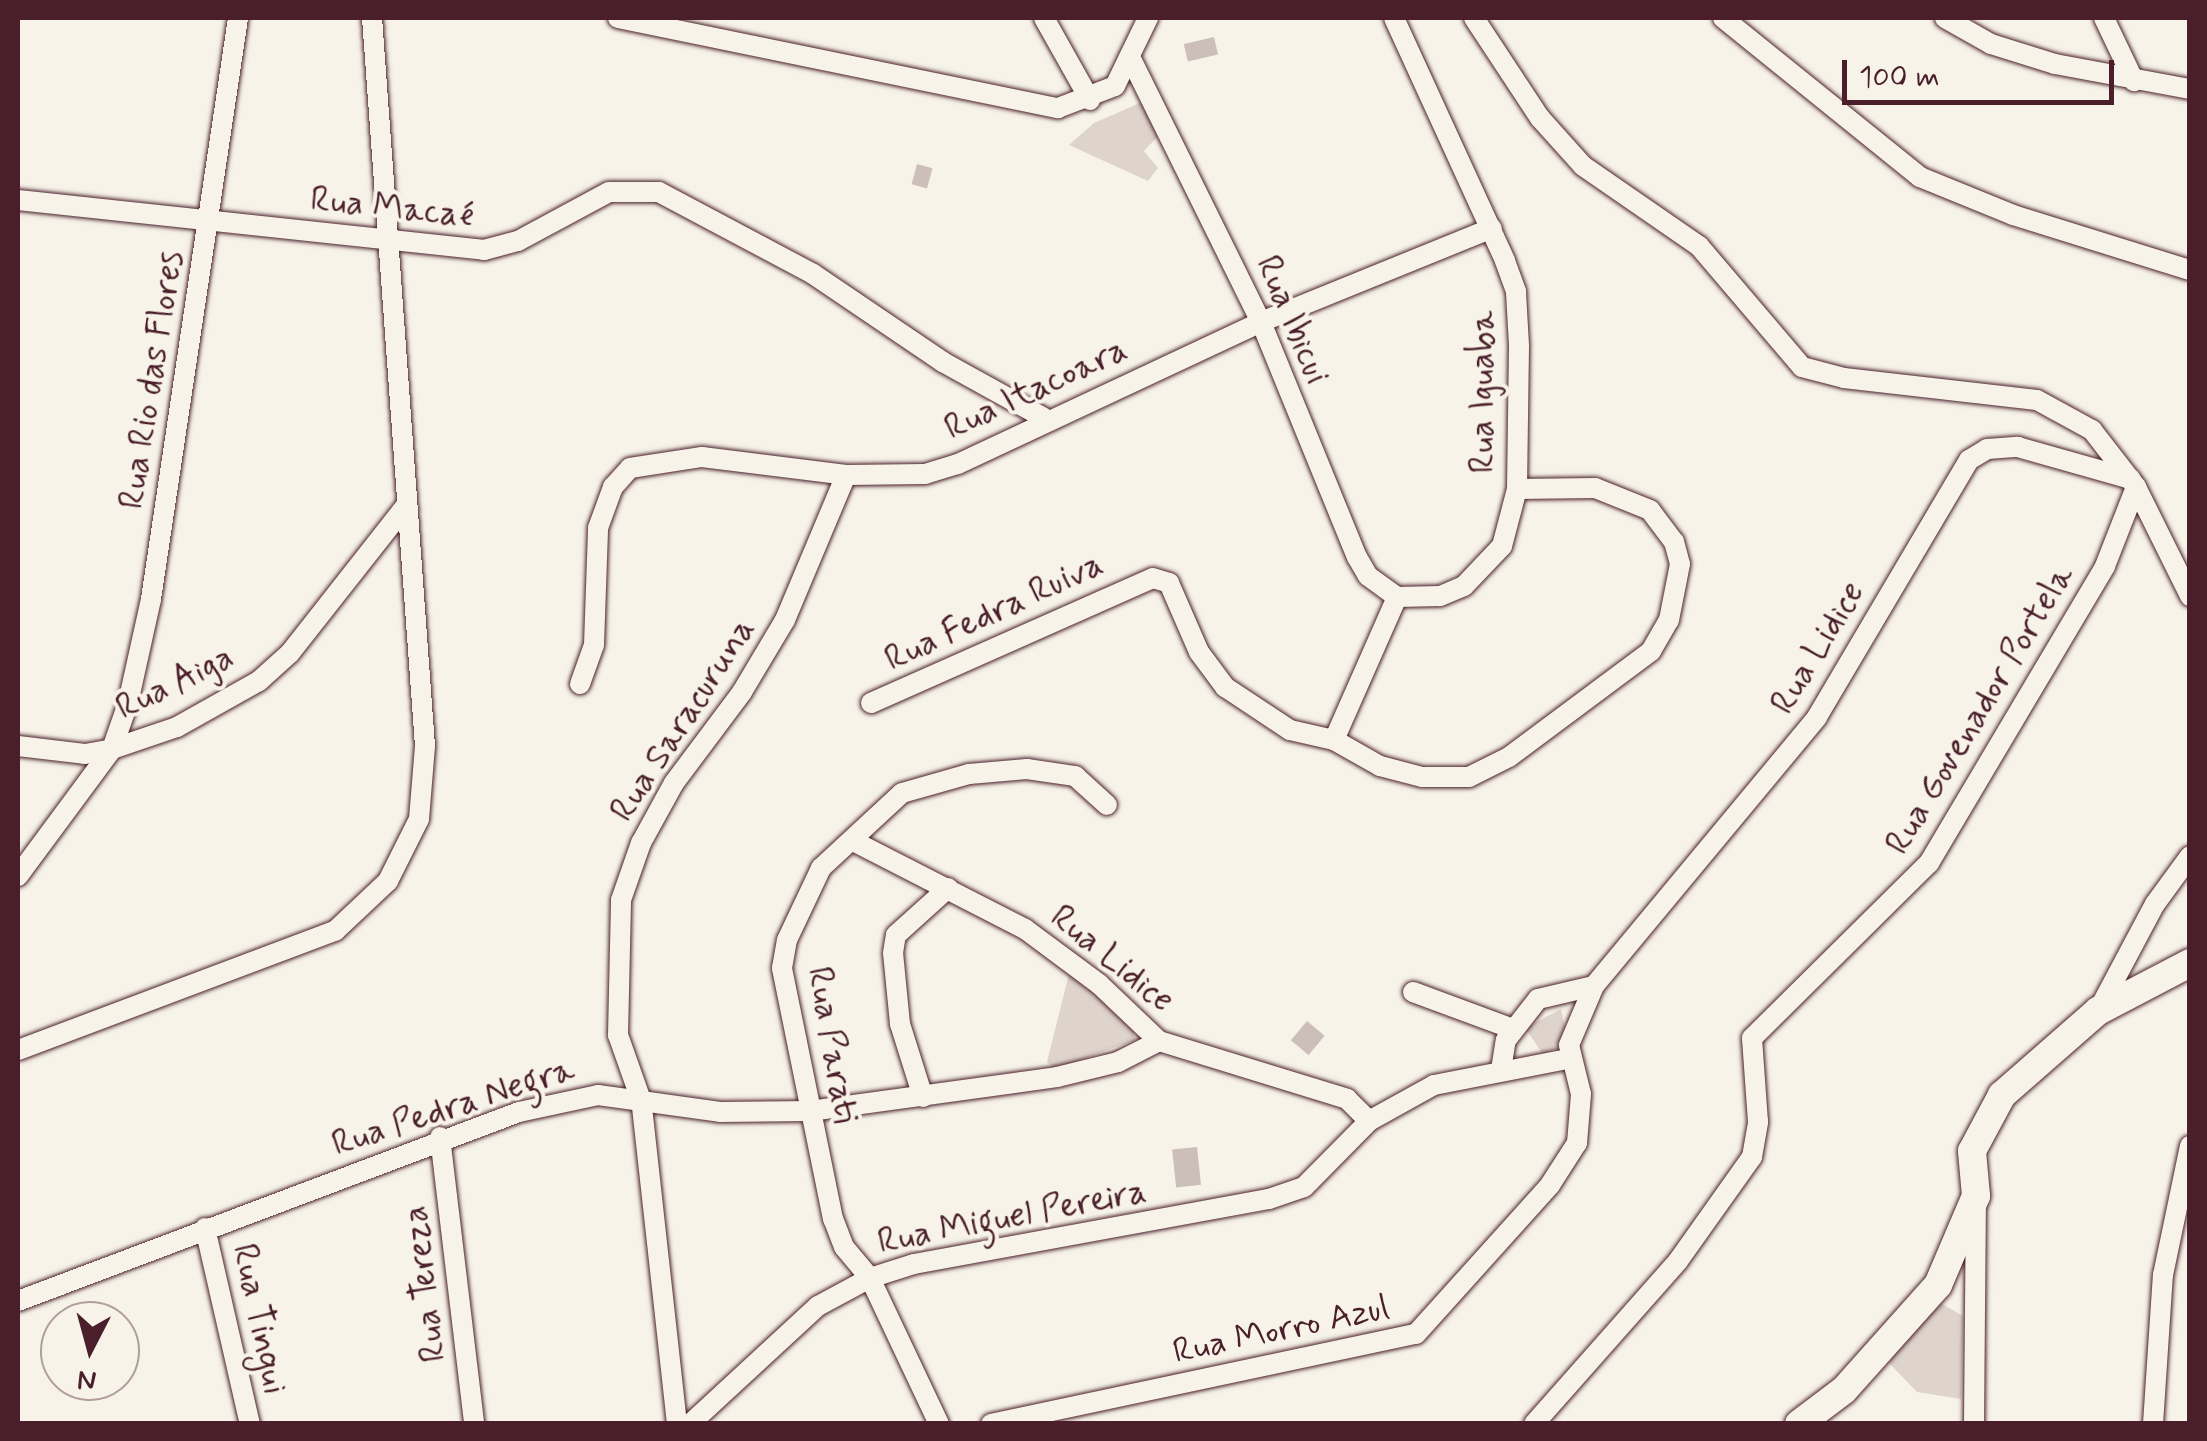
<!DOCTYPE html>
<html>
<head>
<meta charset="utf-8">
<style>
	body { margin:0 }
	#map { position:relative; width:2207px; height:1441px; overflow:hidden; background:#f7f3e8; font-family:Mynerve,sans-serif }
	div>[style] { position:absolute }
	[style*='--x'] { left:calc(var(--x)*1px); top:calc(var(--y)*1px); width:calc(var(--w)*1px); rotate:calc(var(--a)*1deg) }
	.green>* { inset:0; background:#ded4cc }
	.building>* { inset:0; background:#ccbfb9; transform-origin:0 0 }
	.roads { filter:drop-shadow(0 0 2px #4a1f2b) drop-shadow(0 0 2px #4a1f2b) }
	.minor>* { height:20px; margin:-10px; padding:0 10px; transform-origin:10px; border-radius:10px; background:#f7f3e8 }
	.secondary>* { height:28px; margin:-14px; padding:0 14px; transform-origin:14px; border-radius:14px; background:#f7f3e8 }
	span { translate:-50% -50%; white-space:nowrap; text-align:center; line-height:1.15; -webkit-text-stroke:8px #f7f3e8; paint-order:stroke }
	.street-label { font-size:35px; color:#4a1f2b }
	.frame { position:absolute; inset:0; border:20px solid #4a1f2b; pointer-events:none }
	.north { position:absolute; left:40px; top:1301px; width:100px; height:100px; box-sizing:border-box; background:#f7f3e8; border:2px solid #b29e9c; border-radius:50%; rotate:186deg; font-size:28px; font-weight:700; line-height:40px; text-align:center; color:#4a1f2b }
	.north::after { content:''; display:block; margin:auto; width:35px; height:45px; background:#4a1f2b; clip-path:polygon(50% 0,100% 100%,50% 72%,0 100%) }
	.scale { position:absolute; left:1842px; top:60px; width:272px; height:45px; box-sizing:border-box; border:5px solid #4a1f2b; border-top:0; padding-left:12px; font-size:30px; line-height:35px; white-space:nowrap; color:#4a1f2b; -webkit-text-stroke:8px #f7f3e8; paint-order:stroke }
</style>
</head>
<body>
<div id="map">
	<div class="green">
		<div style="clip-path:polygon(1142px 102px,1162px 132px,1144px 151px,1158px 168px,1148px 181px,1069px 145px,1094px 123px)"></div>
		<div style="clip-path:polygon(1069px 974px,1132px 1025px,1135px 1040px,1055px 1069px,1047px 1062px)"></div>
		<div style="clip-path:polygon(1561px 1009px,1565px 1028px,1557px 1048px,1543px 1054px,1525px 1028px)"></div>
		<div style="clip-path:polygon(1932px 1298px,1963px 1316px,1961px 1399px,1917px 1392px,1889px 1363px)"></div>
	</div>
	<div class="building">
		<div style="left:1214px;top:37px;width:18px;height:31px;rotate:77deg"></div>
		<div style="left:917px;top:164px;width:16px;height:21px;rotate:15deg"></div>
		<div style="left:1307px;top:1021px;width:23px;height:25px;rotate:40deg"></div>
		<div style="left:1197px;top:1147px;width:38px;height:25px;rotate:84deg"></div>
	</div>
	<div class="roads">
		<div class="minor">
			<div style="--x:618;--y:18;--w:449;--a:11.6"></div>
			<div style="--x:1058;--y:108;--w:61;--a:-21.1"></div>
			<div style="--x:1115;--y:86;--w:76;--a:-64.1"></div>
			<div style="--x:1044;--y:18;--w:94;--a:60.7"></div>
			<div style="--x:1394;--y:18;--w:267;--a:65.4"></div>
			<div style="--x:1505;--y:261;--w:33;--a:70"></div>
			<div style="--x:1516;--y:292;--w:54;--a:86.8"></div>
			<div style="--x:1519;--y:346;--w:143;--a:90.8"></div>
			<div style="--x:1517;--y:489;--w:59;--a:104.7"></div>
			<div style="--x:1502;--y:546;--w:55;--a:133.5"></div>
			<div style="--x:1464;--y:586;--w:26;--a:157"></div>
			<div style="--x:1440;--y:596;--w:43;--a:178.7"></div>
			<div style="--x:1474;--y:18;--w:120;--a:56.6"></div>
			<div style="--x:1540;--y:118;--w:64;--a:48.1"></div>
			<div style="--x:1583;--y:166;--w:141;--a:34.6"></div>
			<div style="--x:1699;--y:246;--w:159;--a:49.6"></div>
			<div style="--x:1802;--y:367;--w:43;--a:14.7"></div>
			<div style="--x:1844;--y:378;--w:194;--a:6.5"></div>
			<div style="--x:2037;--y:400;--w:63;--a:28.6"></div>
			<div style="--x:2092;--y:430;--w:72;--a:52.3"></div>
			<div style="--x:2136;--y:487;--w:122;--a:63.6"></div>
			<div style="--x:1723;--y:18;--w:253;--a:38.9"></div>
			<div style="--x:1920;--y:177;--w:100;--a:22.2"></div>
			<div style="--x:2013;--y:215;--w:185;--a:17.3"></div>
			<div style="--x:1945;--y:18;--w:53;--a:29.5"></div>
			<div style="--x:1991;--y:44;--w:67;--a:17.4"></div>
			<div style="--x:2055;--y:64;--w:137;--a:10.5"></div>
			<div style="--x:2104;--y:18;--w:70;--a:64.5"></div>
			<div style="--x:1132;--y:61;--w:291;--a:63.7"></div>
			<div style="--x:1261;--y:322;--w:254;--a:67.8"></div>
			<div style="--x:1357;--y:557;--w:22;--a:60"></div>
			<div style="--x:1368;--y:576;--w:36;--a:36"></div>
			<div style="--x:18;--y:200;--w:469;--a:6.1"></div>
			<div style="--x:484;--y:250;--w:35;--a:-15"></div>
			<div style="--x:518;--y:241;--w:103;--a:-28.3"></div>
			<div style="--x:609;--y:192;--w:50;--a:0"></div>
			<div style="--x:659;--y:192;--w:174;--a:28"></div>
			<div style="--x:813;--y:274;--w:157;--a:34.1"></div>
			<div style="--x:943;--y:362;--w:115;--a:29"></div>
			<div style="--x:580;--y:684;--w:41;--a:-70.3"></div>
			<div style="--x:594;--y:645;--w:117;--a:-88"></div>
			<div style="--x:598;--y:528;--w:44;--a:-69.9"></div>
			<div style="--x:613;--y:487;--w:25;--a:-48"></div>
			<div style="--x:630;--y:468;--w:73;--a:-8.7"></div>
			<div style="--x:702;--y:457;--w:145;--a:7.1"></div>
			<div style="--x:846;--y:475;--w:79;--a:-0.7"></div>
			<div style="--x:925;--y:474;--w:34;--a:-17"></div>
			<div style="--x:958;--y:464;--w:335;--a:-25.1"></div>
			<div style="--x:1261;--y:322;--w:249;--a:-22.1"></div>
			<div style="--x:871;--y:703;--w:308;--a:-23.9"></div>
			<div style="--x:1153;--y:578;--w:17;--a:17"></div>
			<div style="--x:1169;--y:583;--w:75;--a:66.5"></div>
			<div style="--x:1199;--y:652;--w:44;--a:53.4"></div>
			<div style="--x:1225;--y:687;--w:78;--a:33.5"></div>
			<div style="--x:1290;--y:730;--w:45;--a:12.8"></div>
			<div style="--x:1334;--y:740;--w:156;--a:-66.2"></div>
			<div style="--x:1334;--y:740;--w:53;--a:29.5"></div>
			<div style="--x:1380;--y:766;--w:43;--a:14.7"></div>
			<div style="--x:1422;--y:777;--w:47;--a:0"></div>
			<div style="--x:1469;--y:777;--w:45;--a:-26.6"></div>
			<div style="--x:1509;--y:757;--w:177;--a:-36.7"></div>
			<div style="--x:1651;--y:651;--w:36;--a:-60"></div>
			<div style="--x:1669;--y:620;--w:57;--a:-78.9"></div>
			<div style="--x:1680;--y:564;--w:23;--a:-105"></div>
			<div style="--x:1674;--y:542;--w:40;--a:-127"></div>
			<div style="--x:1650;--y:510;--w:59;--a:-158.2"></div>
			<div style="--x:1595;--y:488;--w:78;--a:179.3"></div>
			<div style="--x:18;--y:746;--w:67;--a:6.8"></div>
			<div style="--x:85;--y:754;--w:27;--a:-10"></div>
			<div style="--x:112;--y:749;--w:49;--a:-70.8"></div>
			<div style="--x:128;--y:703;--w:107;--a:-77.5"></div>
			<div style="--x:151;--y:599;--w:587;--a:-81.48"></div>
			<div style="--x:853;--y:841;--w:193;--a:27.1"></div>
			<div style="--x:1025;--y:929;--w:92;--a:36.6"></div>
			<div style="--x:1099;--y:984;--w:83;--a:43.5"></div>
			<div style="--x:1159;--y:1041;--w:197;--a:17.1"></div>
			<div style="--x:1347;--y:1099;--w:31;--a:45"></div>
			<div style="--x:1369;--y:1121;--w:74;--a:-29"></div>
			<div style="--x:1434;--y:1085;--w:136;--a:-11"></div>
			<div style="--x:18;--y:876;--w:158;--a:-53.5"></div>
			<div style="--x:112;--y:749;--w:69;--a:-18.7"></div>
			<div style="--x:177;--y:727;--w:94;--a:-29.3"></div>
			<div style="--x:259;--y:681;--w:42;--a:-42.1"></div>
			<div style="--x:290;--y:653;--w:186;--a:-51.8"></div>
			<div style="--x:1413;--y:992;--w:107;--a:20.3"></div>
			<div style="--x:2098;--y:1011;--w:121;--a:-62"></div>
			<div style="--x:2155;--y:904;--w:59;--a:-53.9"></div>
			<div style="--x:18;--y:1050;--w:339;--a:-20.6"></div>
			<div style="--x:335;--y:931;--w:73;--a:-43.3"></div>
			<div style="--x:388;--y:881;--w:69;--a:-63.4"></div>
			<div style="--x:419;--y:819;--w:73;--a:-85.3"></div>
			<div style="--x:425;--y:746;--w:730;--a:-94.16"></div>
			<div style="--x:1501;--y:1070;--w:30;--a:-81"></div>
			<div style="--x:1506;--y:1040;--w:52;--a:-52"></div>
			<div style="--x:1538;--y:999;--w:57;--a:-13.1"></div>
			<div style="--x:923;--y:1097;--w:77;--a:-107.5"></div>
			<div style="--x:900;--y:1024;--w:71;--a:-95.6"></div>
			<div style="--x:893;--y:953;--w:18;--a:-81"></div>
			<div style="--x:896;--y:935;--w:70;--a:-42.1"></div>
			<div style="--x:440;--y:1137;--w:289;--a:83.2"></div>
			<div style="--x:205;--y:1228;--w:201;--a:77.1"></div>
			<div style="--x:18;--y:1301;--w:535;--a:-20.67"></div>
			<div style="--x:519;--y:1112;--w:81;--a:-12.1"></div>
			<div style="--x:598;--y:1095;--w:123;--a:7.9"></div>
			<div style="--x:720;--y:1112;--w:90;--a:-0.6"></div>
			<div style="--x:810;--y:1111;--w:249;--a:-7.8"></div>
			<div style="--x:1057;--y:1077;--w:63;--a:-13.8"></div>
			<div style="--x:1118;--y:1062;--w:46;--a:-27.1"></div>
			<div style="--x:677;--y:1424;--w:326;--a:-96.3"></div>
			<div style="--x:641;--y:1100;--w:69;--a:-109.5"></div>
			<div style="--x:618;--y:1035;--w:135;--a:-88.7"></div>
			<div style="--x:621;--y:900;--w:60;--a:-70.7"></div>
			<div style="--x:641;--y:843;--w:68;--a:-61.2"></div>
			<div style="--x:674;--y:783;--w:114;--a:-53.2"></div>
			<div style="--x:742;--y:692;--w:84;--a:-59.2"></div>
			<div style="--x:785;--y:620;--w:157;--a:-67.2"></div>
			<div style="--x:690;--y:1424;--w:174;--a:-42.7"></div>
			<div style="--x:818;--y:1306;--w:59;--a:-28.3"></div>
			<div style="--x:870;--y:1278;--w:46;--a:-17.7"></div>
			<div style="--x:914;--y:1264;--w:361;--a:-10.4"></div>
			<div style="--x:1269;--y:1199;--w:37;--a:-19"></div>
			<div style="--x:1304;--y:1187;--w:93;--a:-45.4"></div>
			<div style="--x:939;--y:1424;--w:161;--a:-115.3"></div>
			<div style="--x:870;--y:1278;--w:40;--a:-130"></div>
			<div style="--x:844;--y:1247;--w:30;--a:-111"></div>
			<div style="--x:833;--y:1219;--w:256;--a:-101.5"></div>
			<div style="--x:782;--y:968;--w:28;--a:-80"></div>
			<div style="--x:787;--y:940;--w:80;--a:-64.7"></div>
			<div style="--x:821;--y:868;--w:110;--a:-42.8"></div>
			<div style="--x:902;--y:793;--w:70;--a:-15.8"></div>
			<div style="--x:969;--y:774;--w:58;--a:-4.9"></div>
			<div style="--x:1027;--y:769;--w:49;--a:8.3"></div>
			<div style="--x:1075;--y:776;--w:43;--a:42.2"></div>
			<div style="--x:991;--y:1424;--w:434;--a:-12"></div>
			<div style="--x:1416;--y:1334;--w:200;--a:-48"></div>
			<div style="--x:1550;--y:1185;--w:50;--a:-57.3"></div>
			<div style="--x:1577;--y:1143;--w:49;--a:-85.3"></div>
			<div style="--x:1581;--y:1094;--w:50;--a:-103.8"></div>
			<div style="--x:1569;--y:1045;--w:64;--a:-67"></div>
			<div style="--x:1594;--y:986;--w:349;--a:-50.3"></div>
			<div style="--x:1817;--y:717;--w:299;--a:-59.4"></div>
			<div style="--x:1969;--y:460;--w:21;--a:-31"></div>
			<div style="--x:1987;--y:449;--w:31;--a:-4"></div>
			<div style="--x:2018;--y:447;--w:117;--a:15.8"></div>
			<div style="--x:1534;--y:1424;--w:217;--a:-48.5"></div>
			<div style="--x:1678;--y:1261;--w:128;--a:-54.6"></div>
			<div style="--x:1752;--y:1157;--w:36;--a:-80"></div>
			<div style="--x:1758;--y:1122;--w:84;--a:-94.1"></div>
			<div style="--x:1752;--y:1038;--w:249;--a:-44.7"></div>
			<div style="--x:1929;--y:863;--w:345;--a:-59.3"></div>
			<div style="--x:2105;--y:566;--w:85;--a:-68.6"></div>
			<div style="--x:1974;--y:1424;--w:218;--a:-89.5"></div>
			<div style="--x:2153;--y:1424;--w:149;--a:-86.2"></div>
			<div style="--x:2163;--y:1275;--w:132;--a:-78.2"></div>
		</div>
		<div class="secondary">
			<div style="--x:1799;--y:1424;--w:56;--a:-37.1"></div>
			<div style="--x:1844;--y:1390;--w:141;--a:-48.2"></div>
			<div style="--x:1938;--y:1285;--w:97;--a:-66.9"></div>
			<div style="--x:1976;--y:1196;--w:45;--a:-95.1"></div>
			<div style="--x:1972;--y:1151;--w:64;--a:-61.8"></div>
			<div style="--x:2002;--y:1095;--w:128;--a:-41.2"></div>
			<div style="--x:2098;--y:1011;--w:104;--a:-27.6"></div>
		</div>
	</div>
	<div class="street-label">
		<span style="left:392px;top:208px;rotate:6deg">Rua Macaé</span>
		<span style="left:1292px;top:320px;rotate:67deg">Rua Ibicui</span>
		<span style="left:152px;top:380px;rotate:-81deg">Rua Rio das Flores</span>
		<span style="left:1036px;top:389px;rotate:-25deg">Rua Itacoara</span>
		<span style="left:1483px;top:392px;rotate:-90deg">Rua Iguaba</span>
		<span style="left:994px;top:612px;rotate:-25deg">Rua Fedra Ruiva</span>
		<span style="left:1818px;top:648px;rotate:-59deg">Rua Lidice</span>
		<span style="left:175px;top:683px;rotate:-26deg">Rua Aiga</span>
		<span style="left:1980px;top:710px;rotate:-59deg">Rua Govenador Portela</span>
		<span style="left:683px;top:720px;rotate:-57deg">Rua Saracuruna</span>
		<span style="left:1112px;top:959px;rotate:39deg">Rua Lidice</span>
		<span style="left:832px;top:1045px;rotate:80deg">Rua Parati</span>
		<span style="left:453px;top:1107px;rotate:-18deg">Rua Pedra Negra</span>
		<span style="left:1012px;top:1217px;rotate:-11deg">Rua Miguel Pereira</span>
		<span style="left:425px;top:1284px;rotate:-97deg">Rua Tereza</span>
		<span style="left:259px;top:1319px;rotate:78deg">Rua Tingui</span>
		<span style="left:1281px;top:1330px;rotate:-12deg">Rua Morro Azul</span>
	</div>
	<div class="frame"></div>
	<div class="north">N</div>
	<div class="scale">100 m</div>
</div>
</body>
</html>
